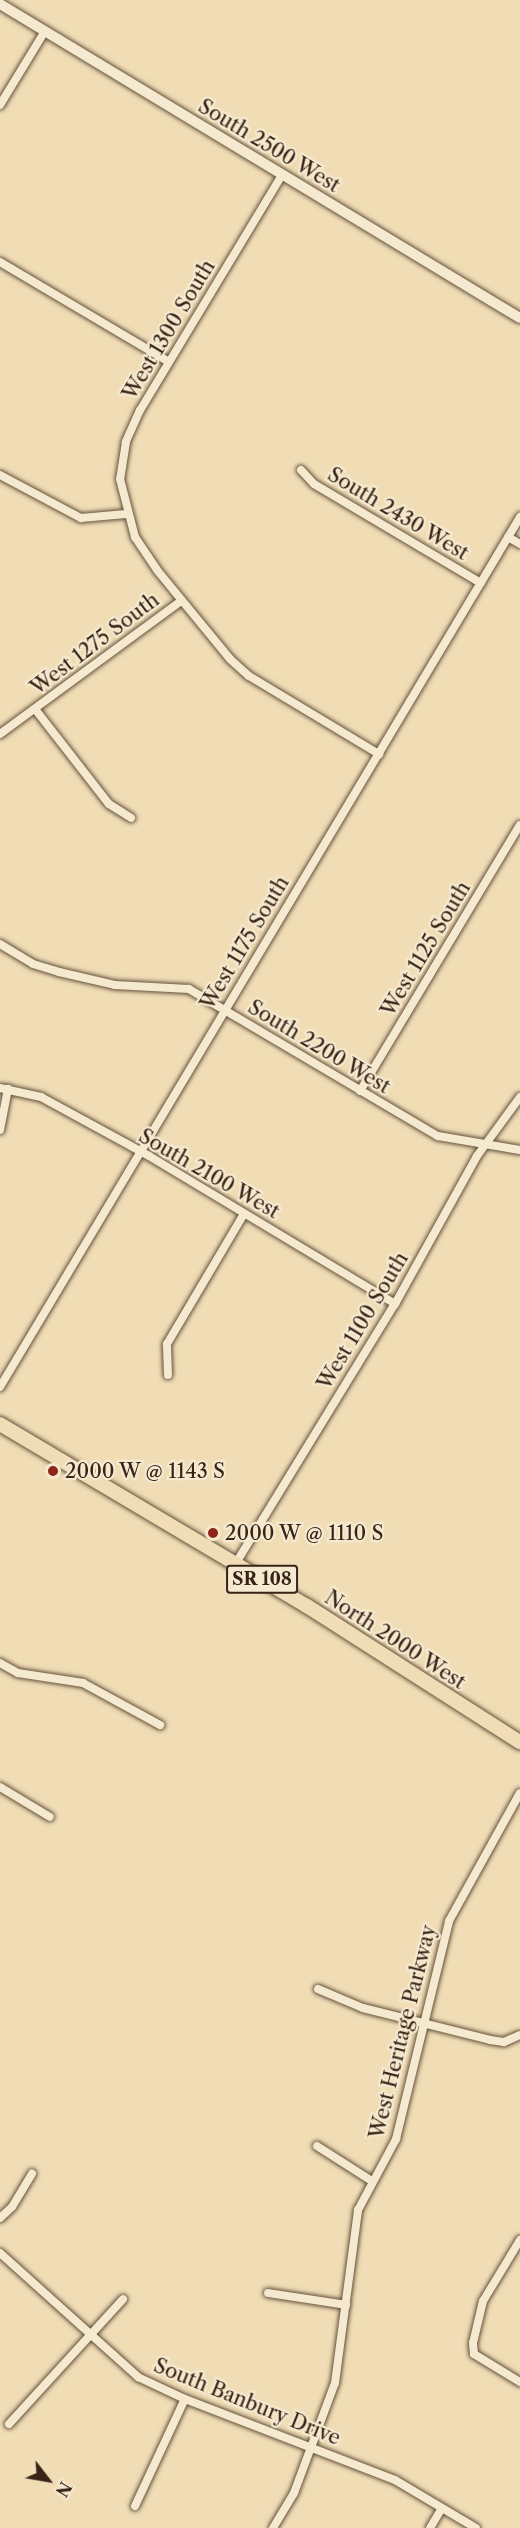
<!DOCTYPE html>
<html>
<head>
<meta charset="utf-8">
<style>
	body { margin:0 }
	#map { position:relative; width:520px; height:2528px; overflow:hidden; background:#f0ddb5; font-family:"Libre Caslon Text",serif }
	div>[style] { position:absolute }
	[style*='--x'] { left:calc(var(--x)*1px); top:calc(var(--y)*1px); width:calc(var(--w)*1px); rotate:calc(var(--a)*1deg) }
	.roads { filter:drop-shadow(0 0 2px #65523e) drop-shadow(0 0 2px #65523e) }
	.minor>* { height:8px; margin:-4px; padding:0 4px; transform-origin:4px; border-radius:4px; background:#f5e9cf }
	.tertiary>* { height:10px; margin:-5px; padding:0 5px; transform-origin:5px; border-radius:5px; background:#f5e9cf }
	.primary>* { height:14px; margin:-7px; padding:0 7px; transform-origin:7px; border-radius:7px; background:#f0ddb5 }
	.dots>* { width:16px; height:16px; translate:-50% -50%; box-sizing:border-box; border:3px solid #f5e9cf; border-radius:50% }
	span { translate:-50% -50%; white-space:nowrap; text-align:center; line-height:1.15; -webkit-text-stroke:4.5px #f5e9cf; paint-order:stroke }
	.shield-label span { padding:2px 4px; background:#f5e9cf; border:2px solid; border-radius:4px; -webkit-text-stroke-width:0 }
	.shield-label { font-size:18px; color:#372317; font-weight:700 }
	.street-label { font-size:20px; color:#372317 }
	.poi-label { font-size:20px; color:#372317 }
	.left { translate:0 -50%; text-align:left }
	.north { position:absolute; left:18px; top:2450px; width:60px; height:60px; -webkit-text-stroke:4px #f5e9cf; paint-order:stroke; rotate:121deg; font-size:16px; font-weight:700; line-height:24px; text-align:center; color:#372317 }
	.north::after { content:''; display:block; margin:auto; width:21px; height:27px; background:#372317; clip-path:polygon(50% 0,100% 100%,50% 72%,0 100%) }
</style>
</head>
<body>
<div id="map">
	<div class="roads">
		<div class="minor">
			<div style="--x:0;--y:105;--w:87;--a:-58.7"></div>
			<div style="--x:282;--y:175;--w:275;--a:121.1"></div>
			<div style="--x:140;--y:410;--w:35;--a:114"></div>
			<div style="--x:126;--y:442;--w:37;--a:99"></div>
			<div style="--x:120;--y:479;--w:60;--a:75.5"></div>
			<div style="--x:135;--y:537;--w:40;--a:56"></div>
			<div style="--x:157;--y:570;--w:115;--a:50.6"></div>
			<div style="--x:230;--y:659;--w:25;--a:42"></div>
			<div style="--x:249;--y:676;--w:152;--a:31"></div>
			<div style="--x:0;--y:262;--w:196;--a:30.6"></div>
			<div style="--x:301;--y:470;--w:19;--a:47"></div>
			<div style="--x:314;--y:484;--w:194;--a:30.7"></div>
			<div style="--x:0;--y:475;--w:92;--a:28"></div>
			<div style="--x:81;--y:518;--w:45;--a:-5.1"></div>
			<div style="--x:508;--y:537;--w:14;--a:30"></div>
			<div style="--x:35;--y:709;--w:120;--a:52.1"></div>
			<div style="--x:109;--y:804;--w:26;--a:32"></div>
			<div style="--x:0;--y:734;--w:225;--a:-36.3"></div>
			<div style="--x:0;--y:944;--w:39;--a:31"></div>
			<div style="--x:33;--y:964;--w:27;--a:17"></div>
			<div style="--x:59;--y:972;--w:57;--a:13.1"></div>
			<div style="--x:115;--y:985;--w:74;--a:3.1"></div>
			<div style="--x:189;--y:989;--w:289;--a:30.6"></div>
			<div style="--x:438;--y:1136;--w:83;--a:9.7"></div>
			<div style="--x:0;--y:1088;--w:42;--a:12.4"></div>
			<div style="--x:41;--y:1097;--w:123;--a:28.6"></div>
			<div style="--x:149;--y:1156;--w:287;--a:31"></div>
			<div style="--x:360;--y:1091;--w:310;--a:-59"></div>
			<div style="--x:0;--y:1130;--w:42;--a:-79"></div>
			<div style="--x:168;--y:1375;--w:31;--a:-92"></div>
			<div style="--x:167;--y:1344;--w:151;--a:-59.4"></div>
			<div style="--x:0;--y:1387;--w:1014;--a:-59.13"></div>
			<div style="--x:236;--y:1563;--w:304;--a:-58.5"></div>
			<div style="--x:395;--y:1304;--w:169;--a:-61"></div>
			<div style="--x:477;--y:1156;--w:73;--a:-53.9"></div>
			<div style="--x:0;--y:1663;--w:21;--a:29"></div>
			<div style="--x:18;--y:1673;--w:66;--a:8.7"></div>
			<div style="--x:83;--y:1683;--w:88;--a:28.6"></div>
			<div style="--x:0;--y:1787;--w:58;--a:31"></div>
			<div style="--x:318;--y:1989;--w:49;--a:22.9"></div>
			<div style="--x:363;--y:2008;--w:131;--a:14.1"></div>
			<div style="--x:490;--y:2040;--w:14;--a:8"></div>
			<div style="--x:504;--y:2042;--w:17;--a:-24"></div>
			<div style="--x:317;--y:2146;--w:65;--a:32.5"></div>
			<div style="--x:0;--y:2218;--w:16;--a:-43"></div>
			<div style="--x:12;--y:2207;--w:39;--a:-59"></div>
			<div style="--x:520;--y:2240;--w:71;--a:121.2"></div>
			<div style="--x:483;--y:2301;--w:43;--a:103.4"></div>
			<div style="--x:473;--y:2343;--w:11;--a:85"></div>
			<div style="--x:474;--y:2354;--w:54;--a:31.3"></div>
			<div style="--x:0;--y:2253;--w:186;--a:41.9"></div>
			<div style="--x:138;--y:2377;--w:52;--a:25.1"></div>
			<div style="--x:185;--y:2399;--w:225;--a:21.1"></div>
			<div style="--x:395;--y:2480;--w:94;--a:30.7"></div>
			<div style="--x:268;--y:2293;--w:79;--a:8.7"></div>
			<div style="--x:9;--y:2424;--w:169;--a:-47.6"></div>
			<div style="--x:135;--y:2506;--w:118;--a:-65"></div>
			<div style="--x:273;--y:2528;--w:41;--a:-59"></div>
			<div style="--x:294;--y:2493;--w:117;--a:-69.6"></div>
			<div style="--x:335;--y:2383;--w:175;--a:-82.4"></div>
			<div style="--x:358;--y:2210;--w:81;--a:-61.8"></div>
			<div style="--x:396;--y:2139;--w:224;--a:-76.3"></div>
			<div style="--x:449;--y:1921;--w:146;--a:-61"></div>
			<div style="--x:430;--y:2528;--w:23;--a:-59"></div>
		</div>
		<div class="tertiary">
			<div style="--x:0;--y:4;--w:607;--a:31.13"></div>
		</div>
		<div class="primary">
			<div style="--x:0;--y:1424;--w:357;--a:30.7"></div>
			<div style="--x:307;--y:1606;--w:253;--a:32.6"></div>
		</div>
	</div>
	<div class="dots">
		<div style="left:53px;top:1471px;background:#8f2418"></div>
		<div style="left:213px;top:1533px;background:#8f2418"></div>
	</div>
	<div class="shield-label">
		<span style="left:262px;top:1579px">SR 108</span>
	</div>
	<div class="street-label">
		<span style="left:269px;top:146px;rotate:31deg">South 2500 West</span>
		<span style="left:169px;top:330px;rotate:-59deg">West 1300 South</span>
		<span style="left:398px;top:514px;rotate:31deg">South 2430 West</span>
		<span style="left:95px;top:644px;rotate:-37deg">West 1275 South</span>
		<span style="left:245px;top:943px;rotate:-59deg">West 1175 South</span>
		<span style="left:426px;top:949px;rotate:-59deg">West 1125 South</span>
		<span style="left:319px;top:1047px;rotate:31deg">South 2200 West</span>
		<span style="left:209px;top:1174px;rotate:30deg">South 2100 West</span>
		<span style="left:363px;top:1321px;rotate:-59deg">West 1100 South</span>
		<span style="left:395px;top:1640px;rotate:33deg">North 2000 West</span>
		<span style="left:403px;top:2032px;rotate:-76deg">West Heritage Parkway</span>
		<span style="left:247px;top:2402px;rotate:22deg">South Banbury Drive</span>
	</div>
	<div class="poi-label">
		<span class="left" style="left:65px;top:1471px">2000 W @ 1143 S</span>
		<span class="left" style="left:225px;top:1533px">2000 W @ 1110 S</span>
	</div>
	<div class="north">N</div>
</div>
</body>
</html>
